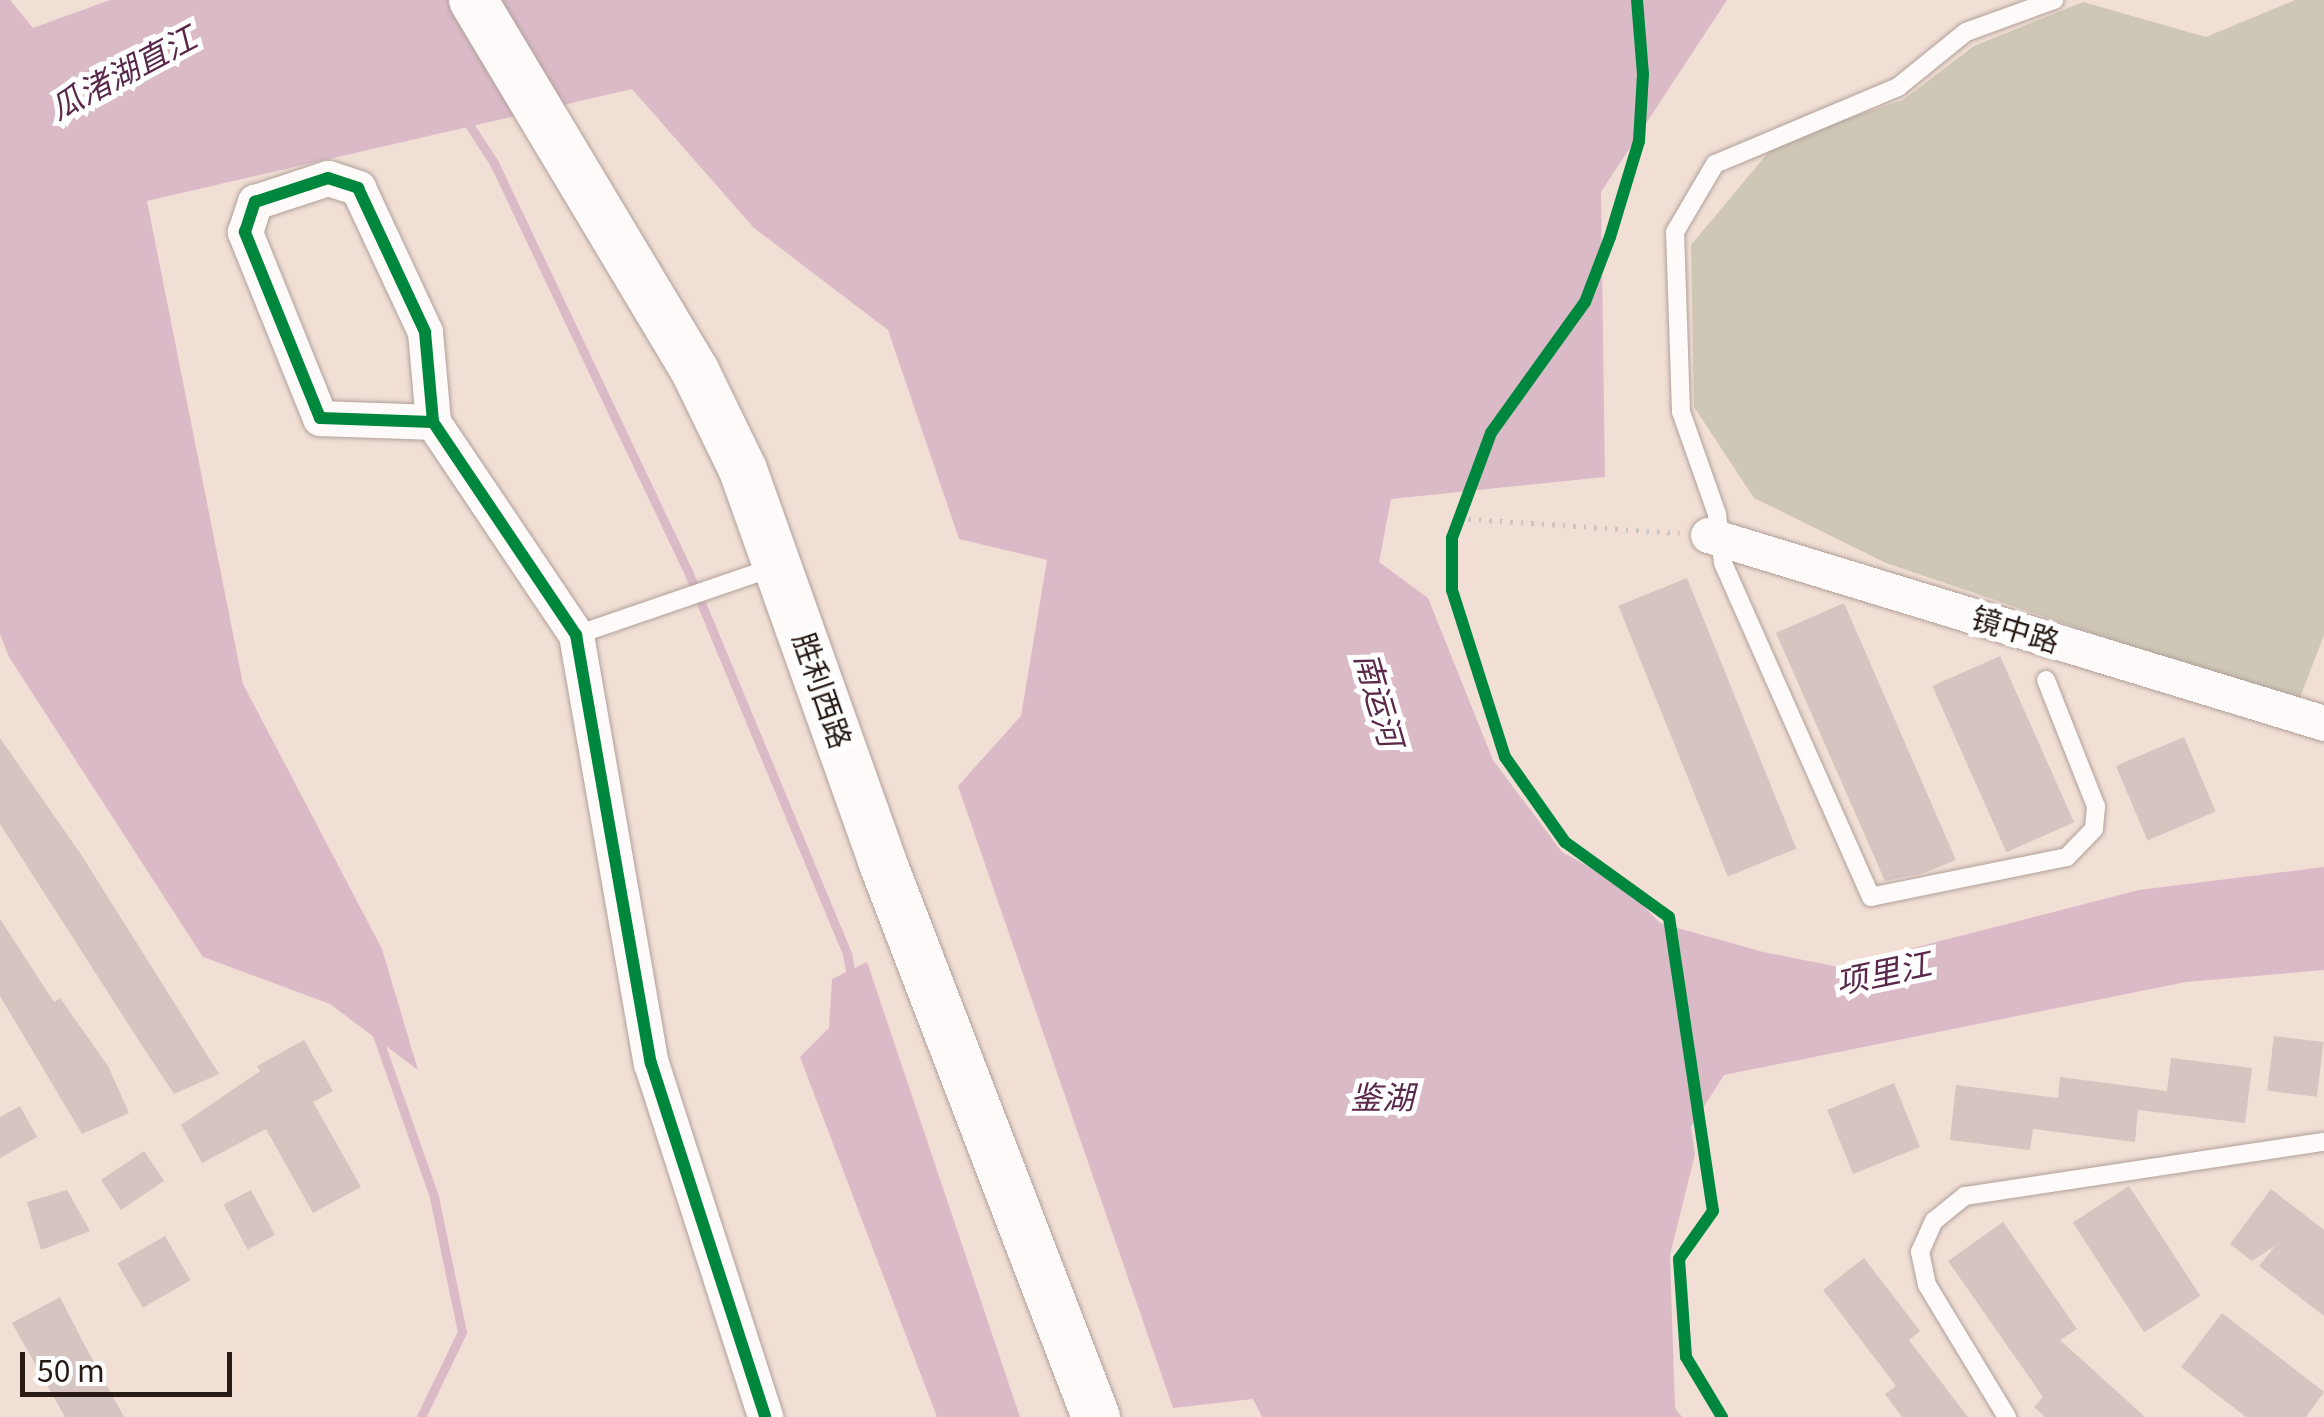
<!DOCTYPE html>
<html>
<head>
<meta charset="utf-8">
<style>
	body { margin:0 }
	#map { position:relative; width:2324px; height:1417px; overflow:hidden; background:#f1ded5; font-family:Georgia,"Noto Sans SC",serif }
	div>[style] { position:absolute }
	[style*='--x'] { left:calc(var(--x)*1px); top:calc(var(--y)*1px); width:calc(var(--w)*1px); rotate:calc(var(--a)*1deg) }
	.green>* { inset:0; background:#cec7b6 }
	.water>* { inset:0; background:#dbbac8 }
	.stream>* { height:9px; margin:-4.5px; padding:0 4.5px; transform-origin:4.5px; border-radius:4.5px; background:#dbbac8 }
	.building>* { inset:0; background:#d6c4c1; transform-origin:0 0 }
	.path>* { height:5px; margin-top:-2.5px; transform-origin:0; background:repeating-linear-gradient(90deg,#ccc4c1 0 2.5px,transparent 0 10.5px) }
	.roads { filter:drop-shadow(0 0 2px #b0a19a) drop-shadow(0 0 2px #b0a19a) }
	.lane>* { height:18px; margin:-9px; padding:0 9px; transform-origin:9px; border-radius:9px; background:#fdfaf9 }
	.street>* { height:35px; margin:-17.5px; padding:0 17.5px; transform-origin:17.5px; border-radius:17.5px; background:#fdfaf9 }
	.secondary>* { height:48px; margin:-24px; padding:0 24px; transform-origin:24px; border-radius:24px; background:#fdfaf9 }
	.cycleway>* { height:12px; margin:-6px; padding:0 6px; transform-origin:6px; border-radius:6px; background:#00873e }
	span { translate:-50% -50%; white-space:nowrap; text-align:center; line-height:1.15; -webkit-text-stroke:10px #fff; paint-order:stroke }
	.street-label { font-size:30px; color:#281b16 }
	.water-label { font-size:32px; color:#59284a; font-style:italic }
	.scale { position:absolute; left:20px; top:1352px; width:212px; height:45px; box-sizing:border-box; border:5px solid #281b16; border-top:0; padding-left:12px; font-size:30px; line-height:35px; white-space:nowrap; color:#281b16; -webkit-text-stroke:8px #fff; paint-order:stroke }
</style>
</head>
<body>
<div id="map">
	<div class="green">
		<div style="clip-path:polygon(2295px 0,2324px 0,2324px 635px,2298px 703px,1886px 563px,1754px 498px,1694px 407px,1691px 245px,1777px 142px,1903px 100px,1974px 46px,2083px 2px,2206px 37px)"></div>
	</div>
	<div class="water">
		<div style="clip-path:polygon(0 0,10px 0,33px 28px,110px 0,1727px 0,1601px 192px,1605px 477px,1391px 499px,1379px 562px,1428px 598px,1493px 760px,1562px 852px,1624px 886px,1660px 923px,1763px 952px,1839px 967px,2139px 890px,2324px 867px,2324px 970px,2186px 982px,1724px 1075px,1691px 1127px,1695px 1154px,1670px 1255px,1675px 1408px,1682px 1417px,1262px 1417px,1253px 1399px,1173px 1408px,958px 786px,1021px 716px,1047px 560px,959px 539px,888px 330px,754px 228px,632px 89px,147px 201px,243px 684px,382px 949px,418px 1070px,330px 1004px,203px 957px,9px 657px,0 634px)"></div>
		<div style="clip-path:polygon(867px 962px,1020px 1417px,937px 1417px,800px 1057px,829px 1028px,832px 979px)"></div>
	</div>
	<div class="stream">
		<div style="--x:464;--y:117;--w:55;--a:56.9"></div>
		<div style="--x:494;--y:163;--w:455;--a:64.6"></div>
		<div style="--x:689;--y:574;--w:412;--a:67.4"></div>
		<div style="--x:847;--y:954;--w:28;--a:80"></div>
		<div style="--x:376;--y:1032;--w:175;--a:70.6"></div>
		<div style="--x:434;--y:1197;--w:138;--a:78.3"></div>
		<div style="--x:462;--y:1332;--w:94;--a:115.8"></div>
	</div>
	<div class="building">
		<div style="left:1687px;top:578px;width:292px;height:74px;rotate:68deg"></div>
		<div style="clip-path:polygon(1844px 603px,1956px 860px,1924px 873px,1885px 881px,1776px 633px)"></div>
		<div style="left:2000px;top:656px;width:182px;height:74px;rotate:66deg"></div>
		<div style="left:2184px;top:737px;width:81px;height:74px;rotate:67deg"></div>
		<div style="clip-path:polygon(0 738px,82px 856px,219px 1074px,174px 1094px,141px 1044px,0 824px)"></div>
		<div style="clip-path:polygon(0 919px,54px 1002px,60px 998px,108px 1066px,129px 1113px,82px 1134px,0 996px)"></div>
		<div style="left:2274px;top:1036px;width:50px;height:55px;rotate:7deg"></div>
		<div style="clip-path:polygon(304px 1040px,333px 1091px,313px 1102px,361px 1187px,313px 1213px,266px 1129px,202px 1163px,181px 1125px,260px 1071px,257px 1066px)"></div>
		<div style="clip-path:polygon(2171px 1058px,2252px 1068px,2245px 1123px,2138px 1110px,2135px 1142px,2033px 1129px,2030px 1150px,1950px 1140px,1956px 1085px,2058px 1098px,2060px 1077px,2167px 1091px)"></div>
		<div style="left:1894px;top:1083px;width:69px;height:72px;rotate:68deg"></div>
		<div style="clip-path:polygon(20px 1106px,37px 1137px,0 1158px,0 1117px)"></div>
		<div style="left:144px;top:1151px;width:36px;height:52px;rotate:56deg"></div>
		<div style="left:2129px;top:1186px;width:131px;height:67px;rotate:57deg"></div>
		<div style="clip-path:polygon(2271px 1189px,2324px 1230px,2324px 1316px,2259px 1266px,2275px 1246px,2252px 1261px,2230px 1244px)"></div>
		<div style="clip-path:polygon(67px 1190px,90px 1231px,41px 1250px,27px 1202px)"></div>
		<div style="left:251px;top:1190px;width:51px;height:31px;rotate:62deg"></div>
		<div style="clip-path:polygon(2003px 1222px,2077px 1329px,2060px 1340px,2145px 1417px,2045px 1417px,2034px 1407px,2043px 1397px,1948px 1261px)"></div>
		<div style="left:165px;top:1236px;width:51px;height:55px;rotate:60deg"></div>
		<div style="clip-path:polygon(1864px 1258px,1920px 1331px,1909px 1340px,1968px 1417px,1902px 1417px,1885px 1394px,1896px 1386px,1823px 1290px)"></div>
		<div style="clip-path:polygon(60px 1297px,83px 1342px,124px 1417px,65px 1417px,12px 1323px)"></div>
		<div style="clip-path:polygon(2222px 1313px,2324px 1392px,2306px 1417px,2246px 1417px,2181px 1367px)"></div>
	</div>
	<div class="path">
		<div style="--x:1458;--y:518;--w:222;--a:3.9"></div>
	</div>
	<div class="roads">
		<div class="lane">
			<div style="--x:576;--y:635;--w:213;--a:-18.9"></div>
			<div style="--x:2046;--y:680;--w:136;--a:68.4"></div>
			<div style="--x:2096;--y:806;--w:23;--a:95"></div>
			<div style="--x:2094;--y:829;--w:39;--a:134"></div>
			<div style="--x:2067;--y:857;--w:200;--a:168.5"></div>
			<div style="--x:1871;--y:897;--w:365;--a:-113.9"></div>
			<div style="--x:1723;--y:563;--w:49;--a:-97"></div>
			<div style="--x:1717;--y:514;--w:108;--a:-109.4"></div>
			<div style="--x:1681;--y:412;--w:180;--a:-91.9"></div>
			<div style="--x:1675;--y:232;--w:79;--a:-59.5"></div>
			<div style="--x:1715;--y:164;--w:199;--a:-22.8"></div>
			<div style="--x:1898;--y:87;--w:87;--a:-39"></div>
			<div style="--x:1966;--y:32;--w:94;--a:-20"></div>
			<div style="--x:2007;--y:1417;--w:154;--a:-121.2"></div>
			<div style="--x:1927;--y:1285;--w:34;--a:-102"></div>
			<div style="--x:1920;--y:1252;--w:34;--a:-66"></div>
			<div style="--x:1934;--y:1221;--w:40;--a:-39"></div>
			<div style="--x:1965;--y:1196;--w:363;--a:-8.6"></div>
		</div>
		<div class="street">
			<div style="--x:433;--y:422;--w:113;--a:-178"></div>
			<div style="--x:320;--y:418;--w:201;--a:-112"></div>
			<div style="--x:245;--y:232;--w:32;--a:-72"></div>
			<div style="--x:255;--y:202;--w:77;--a:-18.2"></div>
			<div style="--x:328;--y:178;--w:32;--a:18"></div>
			<div style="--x:358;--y:188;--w:159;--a:65"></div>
			<div style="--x:425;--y:332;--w:90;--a:84.9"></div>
			<div style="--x:433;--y:422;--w:257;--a:56.1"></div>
			<div style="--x:576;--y:635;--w:435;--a:80.1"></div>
			<div style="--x:651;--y:1063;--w:372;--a:72.1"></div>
			<div style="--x:1708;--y:535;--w:644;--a:16.97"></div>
		</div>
		<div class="secondary">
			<div style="--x:473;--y:0;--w:432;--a:59.1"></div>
			<div style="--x:695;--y:371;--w:110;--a:64.1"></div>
			<div style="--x:743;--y:470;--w:415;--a:70.4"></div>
			<div style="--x:882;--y:861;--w:596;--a:68.95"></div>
		</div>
	</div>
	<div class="cycleway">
		<div style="--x:1637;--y:0;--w:74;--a:85.4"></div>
		<div style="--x:1643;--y:74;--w:67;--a:93.4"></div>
		<div style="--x:1639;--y:141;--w:100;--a:106.8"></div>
		<div style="--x:1610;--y:237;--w:70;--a:111"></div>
		<div style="--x:1585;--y:302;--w:161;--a:125.7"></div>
		<div style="--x:1491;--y:433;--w:112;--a:110.4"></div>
		<div style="--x:1452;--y:538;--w:52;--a:90"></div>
		<div style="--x:1452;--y:590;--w:175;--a:72.4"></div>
		<div style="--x:1505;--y:757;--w:104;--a:54.8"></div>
		<div style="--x:1565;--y:842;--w:128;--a:35.8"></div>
		<div style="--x:1669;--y:917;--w:297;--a:81.5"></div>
		<div style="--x:1713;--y:1211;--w:59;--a:125.3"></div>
		<div style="--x:1679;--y:1259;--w:98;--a:85.9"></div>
		<div style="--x:1686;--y:1357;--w:70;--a:59"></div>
		<div style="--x:433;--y:422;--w:113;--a:-178"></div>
		<div style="--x:320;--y:418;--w:201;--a:-112"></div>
		<div style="--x:245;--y:232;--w:32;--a:-72"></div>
		<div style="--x:255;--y:202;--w:77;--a:-18.2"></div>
		<div style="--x:328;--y:178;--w:32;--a:18"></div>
		<div style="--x:358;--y:188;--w:159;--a:65"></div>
		<div style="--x:425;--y:332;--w:90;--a:84.9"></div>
		<div style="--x:433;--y:422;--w:257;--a:56.1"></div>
		<div style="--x:576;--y:635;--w:435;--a:80.1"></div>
		<div style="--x:651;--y:1063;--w:372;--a:72.1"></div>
	</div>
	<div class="street-label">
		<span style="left:2016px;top:628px;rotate:17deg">镜中路</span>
		<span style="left:824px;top:690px;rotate:71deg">胜利西路</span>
	</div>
	<div class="water-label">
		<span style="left:122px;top:71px;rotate:-28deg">瓜渚湖直江</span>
		<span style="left:1381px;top:699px;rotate:74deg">南运河</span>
		<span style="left:1883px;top:971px;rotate:-12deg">项里江</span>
		<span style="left:1382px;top:1095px">鉴湖</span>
	</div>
	<div class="scale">50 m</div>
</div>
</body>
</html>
